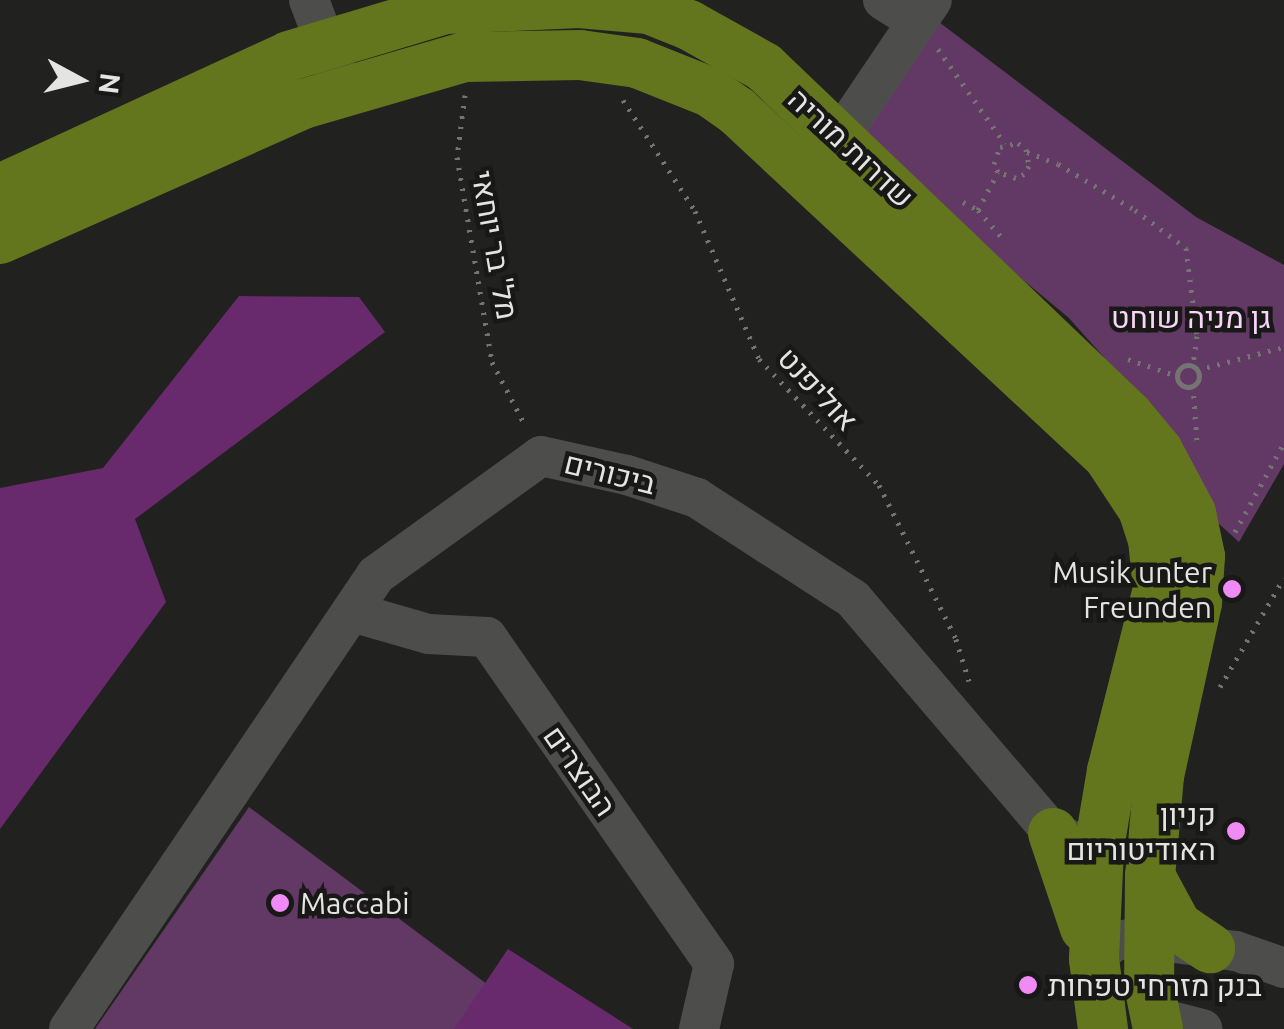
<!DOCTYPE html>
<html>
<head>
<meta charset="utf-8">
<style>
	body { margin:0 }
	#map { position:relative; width:1284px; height:1029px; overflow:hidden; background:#21221f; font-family:Ubuntu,Heebo,sans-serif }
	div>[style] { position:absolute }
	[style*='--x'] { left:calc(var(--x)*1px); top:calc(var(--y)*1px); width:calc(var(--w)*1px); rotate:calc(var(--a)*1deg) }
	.green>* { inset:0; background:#623864 }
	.forest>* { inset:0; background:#682a6c }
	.path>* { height:5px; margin-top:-2.5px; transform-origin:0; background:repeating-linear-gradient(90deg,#747572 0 2.5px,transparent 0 10.5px) }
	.path>.ring { margin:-2.5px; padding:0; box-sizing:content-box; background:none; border:5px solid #747572; border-radius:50% }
	.minor>* { height:40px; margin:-20px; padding:0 20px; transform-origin:20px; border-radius:20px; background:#4d4e4b }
	.major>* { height:50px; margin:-25px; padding:0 25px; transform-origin:25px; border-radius:25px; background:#63761e }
	.dots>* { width:28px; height:28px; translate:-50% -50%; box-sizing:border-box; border:5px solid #181916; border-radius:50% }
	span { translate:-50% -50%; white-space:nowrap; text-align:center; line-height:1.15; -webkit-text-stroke:9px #181916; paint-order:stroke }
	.street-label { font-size:30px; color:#e4e4e3 }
	.park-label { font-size:30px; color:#f9d5f9 }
	.poi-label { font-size:30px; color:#e4e4e3 }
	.right { translate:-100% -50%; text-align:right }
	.left { translate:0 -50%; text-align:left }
	.north { position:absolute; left:30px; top:30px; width:100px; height:100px; -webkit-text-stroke:8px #181916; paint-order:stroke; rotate:97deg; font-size:28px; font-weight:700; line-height:40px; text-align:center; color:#e4e4e3 }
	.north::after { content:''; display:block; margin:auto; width:35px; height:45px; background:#e4e4e3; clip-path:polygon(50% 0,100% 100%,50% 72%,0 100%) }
</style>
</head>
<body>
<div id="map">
	<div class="green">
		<div style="clip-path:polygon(935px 19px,1196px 217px,1284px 265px,1284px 464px,1239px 542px,1207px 513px,1124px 380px,1069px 318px,863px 147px,866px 111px)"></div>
		<div style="clip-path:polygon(249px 807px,507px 999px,488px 1029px,95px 1029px)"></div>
	</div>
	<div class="forest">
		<div style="clip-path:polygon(239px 296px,359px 297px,385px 332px,135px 519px,166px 602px,0 829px,0 488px,103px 468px)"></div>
		<div style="clip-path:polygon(508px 949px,633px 1029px,454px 1029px)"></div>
	</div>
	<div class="path">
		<div style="--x:938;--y:49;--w:116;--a:54.8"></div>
		<div style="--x:465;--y:95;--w:63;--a:97.4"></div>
		<div style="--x:457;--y:157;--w:208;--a:80.3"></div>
		<div style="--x:492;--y:362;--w:73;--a:62.4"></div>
		<div style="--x:623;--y:100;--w:132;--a:57"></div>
		<div style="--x:695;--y:211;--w:161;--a:66.6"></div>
		<div style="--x:759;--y:359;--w:174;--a:46.4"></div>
		<div style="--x:879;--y:485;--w:172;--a:63.4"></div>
		<div style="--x:956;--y:639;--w:44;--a:72.8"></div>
		<div style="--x:1027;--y:152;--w:33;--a:21"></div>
		<div style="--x:1058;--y:164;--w:90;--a:30.9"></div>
		<div style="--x:1135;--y:210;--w:64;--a:36.7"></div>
		<div style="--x:1186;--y:248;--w:89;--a:82.9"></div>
		<div style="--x:1197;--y:336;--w:30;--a:98"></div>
		<div style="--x:963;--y:202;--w:17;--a:28"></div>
		<div style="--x:978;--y:210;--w:37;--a:49"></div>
		<div style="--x:978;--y:210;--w:43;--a:-62.2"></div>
		<div style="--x:998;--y:172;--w:9;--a:-117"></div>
		<div style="--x:994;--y:164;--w:18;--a:-71"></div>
		<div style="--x:1000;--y:147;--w:18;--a:-13"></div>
		<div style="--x:1018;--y:143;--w:10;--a:37"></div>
		<div style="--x:1026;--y:149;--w:17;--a:80"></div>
		<div style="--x:1029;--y:166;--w:9;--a:122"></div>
		<div style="--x:1024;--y:174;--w:9;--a:153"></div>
		<div style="--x:1016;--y:178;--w:19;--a:-162"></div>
		<div style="--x:1128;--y:359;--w:52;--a:19.1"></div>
		<div class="ring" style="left:1177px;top:365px;width:17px;height:17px"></div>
		<div style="--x:1197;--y:370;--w:90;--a:-14.8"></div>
		<div style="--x:1193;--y:385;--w:57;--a:86"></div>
		<div style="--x:1235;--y:532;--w:102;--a:-61.2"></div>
		<div style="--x:1220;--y:687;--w:126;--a:-59.6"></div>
	</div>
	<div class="minor">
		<div style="--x:309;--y:0;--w:77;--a:69.4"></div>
		<div style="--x:883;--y:0;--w:40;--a:32"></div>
		<div style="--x:845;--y:142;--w:19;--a:-78"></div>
		<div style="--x:849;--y:123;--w:148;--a:-56"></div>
		<div style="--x:352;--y:612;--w:79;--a:16.1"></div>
		<div style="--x:428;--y:634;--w:59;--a:2.9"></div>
		<div style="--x:487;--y:637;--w:398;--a:55.2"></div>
		<div style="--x:714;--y:964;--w:67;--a:103"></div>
		<div style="--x:1094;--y:959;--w:27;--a:-42"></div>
		<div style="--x:1114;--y:941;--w:23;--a:-7"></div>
		<div style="--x:1137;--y:938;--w:100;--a:7.5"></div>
		<div style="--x:1236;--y:951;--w:51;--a:19.5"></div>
		<div style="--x:1155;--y:1017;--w:49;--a:14.3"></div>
		<div style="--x:69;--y:1029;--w:548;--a:-55.93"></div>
		<div style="--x:376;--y:575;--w:203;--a:-35.8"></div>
		<div style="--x:541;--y:456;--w:88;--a:12.5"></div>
		<div style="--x:627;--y:475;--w:74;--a:18.2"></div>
		<div style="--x:697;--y:498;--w:186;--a:32.9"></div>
		<div style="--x:853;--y:599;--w:308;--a:49.5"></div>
		<div style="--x:1053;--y:833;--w:29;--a:22"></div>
	</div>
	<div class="major">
		<div style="--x:0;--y:189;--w:318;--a:-24.7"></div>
		<div style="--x:289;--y:56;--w:164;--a:-16.7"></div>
		<div style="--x:446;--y:9;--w:133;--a:-2.6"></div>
		<div style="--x:579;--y:3;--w:70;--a:4.9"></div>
		<div style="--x:649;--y:9;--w:43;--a:21.8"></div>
		<div style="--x:689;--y:25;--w:86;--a:29.2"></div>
		<div style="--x:764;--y:67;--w:504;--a:43.71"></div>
		<div style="--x:1128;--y:415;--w:47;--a:50.2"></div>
		<div style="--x:1158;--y:451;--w:70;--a:62"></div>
		<div style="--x:1191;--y:513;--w:44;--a:78.2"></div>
		<div style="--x:1200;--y:556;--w:47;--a:93.7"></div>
		<div style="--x:1197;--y:603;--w:177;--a:102.4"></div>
		<div style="--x:1159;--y:776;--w:100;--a:95.1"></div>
		<div style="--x:1150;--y:876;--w:109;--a:90.5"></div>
		<div style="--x:1149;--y:985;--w:45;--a:78.4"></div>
		<div style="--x:0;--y:239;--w:332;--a:-24"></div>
		<div style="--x:303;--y:104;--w:169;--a:-16.2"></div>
		<div style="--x:465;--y:57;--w:115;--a:-1"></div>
		<div style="--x:580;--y:55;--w:58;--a:8"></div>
		<div style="--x:637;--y:63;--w:79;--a:21.7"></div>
		<div style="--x:710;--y:92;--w:33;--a:35"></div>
		<div style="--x:737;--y:111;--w:507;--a:42.92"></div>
		<div style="--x:1108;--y:456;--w:64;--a:56.6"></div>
		<div style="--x:1143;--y:509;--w:32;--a:72"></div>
		<div style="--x:1153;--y:539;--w:50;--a:84.3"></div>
		<div style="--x:1158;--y:589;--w:188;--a:104.2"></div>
		<div style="--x:1112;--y:771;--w:78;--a:99.6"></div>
		<div style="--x:1099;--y:848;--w:111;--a:92.6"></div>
		<div style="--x:1094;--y:959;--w:71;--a:82.7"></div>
		<div style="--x:1053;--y:833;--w:100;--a:71.4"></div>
		<div style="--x:1150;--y:876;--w:57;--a:61.6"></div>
		<div style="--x:1177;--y:926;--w:40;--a:34"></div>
	</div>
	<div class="dots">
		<div style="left:1232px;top:589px;background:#f08bf5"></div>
		<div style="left:1236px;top:831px;background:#f08bf5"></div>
		<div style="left:280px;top:903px;background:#f08bf5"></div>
		<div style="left:1028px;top:985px;background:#f08bf5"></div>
	</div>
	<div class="street-label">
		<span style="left:851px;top:148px;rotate:43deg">שדרות מוריה</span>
		<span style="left:495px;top:245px;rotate:80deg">מל' בר יוחאי</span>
		<span style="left:818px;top:389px;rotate:47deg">אוליפנט</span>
		<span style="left:610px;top:473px;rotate:14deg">ביכורים</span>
		<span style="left:580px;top:771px;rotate:55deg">הבוצרים</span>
	</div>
	<div class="park-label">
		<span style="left:1191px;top:317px">גן מניה שוחט</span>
	</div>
	<div class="poi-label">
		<span class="right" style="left:1212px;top:589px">Musik unter<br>Freunden</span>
		<span class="right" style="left:1216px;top:831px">קניון<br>האודיטוריום</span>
		<span class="left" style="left:300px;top:903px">Maccabi</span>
		<span class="left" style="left:1048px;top:985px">בנק מזרחי טפחות</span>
	</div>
	<div class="north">N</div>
</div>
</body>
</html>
